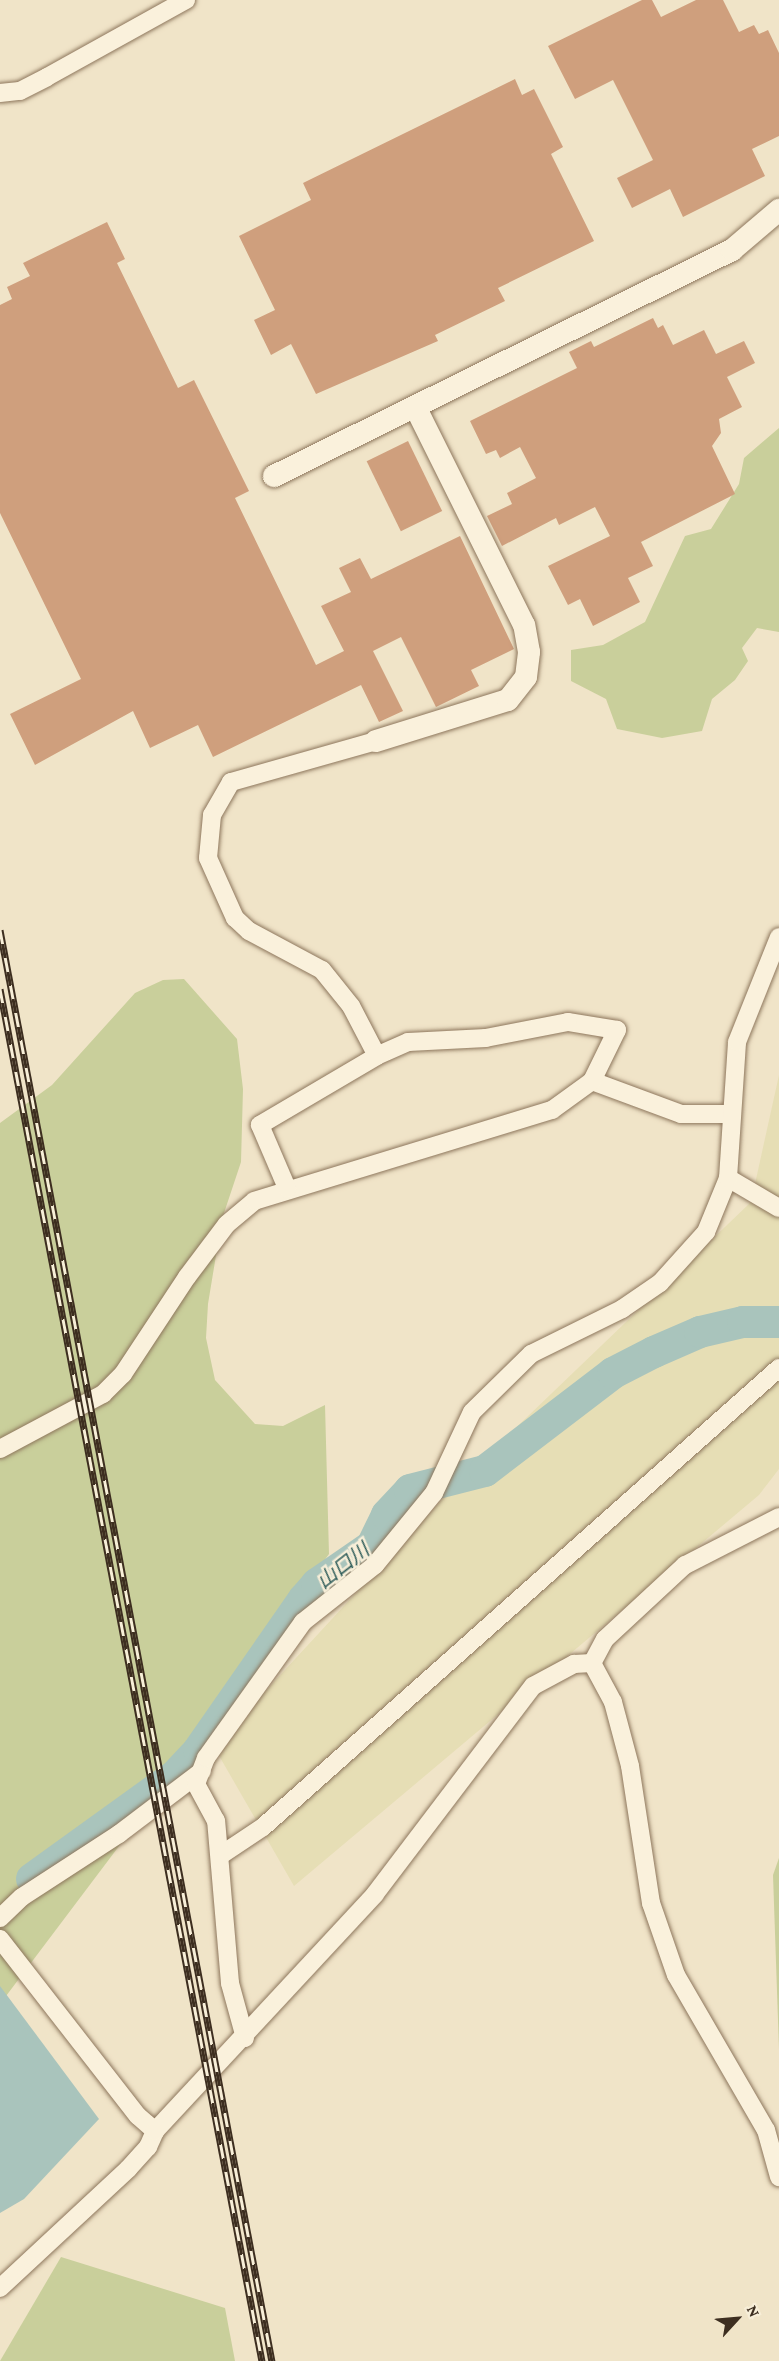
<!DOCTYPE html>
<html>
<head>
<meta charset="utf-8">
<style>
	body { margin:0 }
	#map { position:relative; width:779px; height:2361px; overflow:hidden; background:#f0e4c8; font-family:"Crimson Pro","Noto Sans JP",serif }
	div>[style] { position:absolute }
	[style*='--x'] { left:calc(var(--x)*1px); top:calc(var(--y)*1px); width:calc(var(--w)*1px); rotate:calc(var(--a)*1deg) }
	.farmland>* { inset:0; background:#e6deb5 }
	.green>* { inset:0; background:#c9cf9b }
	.water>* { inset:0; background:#a9c4bc }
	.river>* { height:32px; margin:-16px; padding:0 16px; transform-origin:16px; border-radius:16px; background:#a9c4bc }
	.building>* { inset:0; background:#cf9f7d; transform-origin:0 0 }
	.roads { filter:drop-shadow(0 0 2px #8d765c) drop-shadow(0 0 2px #8d765c) }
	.minor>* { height:18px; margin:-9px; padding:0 9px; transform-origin:9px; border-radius:9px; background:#faf1dc }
	.tertiary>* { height:22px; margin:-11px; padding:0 11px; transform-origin:11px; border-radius:11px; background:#faf1dc }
	.rail>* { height:7px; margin-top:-3.5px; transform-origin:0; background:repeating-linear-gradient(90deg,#f7eed8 0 14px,#3d2e20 0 28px); box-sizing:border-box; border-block:2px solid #3d2e20 }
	span { translate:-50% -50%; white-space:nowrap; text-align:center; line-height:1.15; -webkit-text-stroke:5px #f7eed8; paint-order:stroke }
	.water-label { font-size:20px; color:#2f5d5a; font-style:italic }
	.north { position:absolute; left:707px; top:2289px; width:60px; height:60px; -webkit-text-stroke:4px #f7eed8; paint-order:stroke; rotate:64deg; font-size:16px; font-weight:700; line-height:24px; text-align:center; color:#3d2e20 }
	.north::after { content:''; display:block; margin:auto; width:21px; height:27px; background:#3d2e20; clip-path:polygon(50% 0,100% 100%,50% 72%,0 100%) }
</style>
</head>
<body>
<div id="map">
	<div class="farmland">
		<div style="clip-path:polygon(779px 1075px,779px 1469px,759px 1495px,294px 1886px,214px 1747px,449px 1492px,751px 1202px)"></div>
	</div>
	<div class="green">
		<div style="clip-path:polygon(779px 428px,779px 632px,757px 628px,742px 648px,748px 661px,735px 680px,712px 699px,702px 731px,662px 738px,617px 729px,606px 699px,571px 681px,571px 650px,603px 645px,645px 622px,685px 536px,711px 529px,739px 484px,744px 458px)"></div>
		<div style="clip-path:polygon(184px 979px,237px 1039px,243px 1089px,241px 1162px,222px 1219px,208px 1304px,206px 1338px,215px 1380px,255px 1424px,283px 1426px,325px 1405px,329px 1554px,150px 1805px,0 2004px,0 1123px,52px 1085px,135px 993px,163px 980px)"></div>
		<div style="clip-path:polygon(779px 1858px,779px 2049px,773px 1875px)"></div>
		<div style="clip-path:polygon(61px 2257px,225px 2308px,235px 2361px,0 2361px)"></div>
	</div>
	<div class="water">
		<div style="clip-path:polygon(0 1986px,99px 2119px,24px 2199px,0 2213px)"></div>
	</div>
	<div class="river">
		<div style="--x:32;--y:1879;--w:178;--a:-35.8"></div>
		<div style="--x:176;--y:1775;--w:34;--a:-47"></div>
		<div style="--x:199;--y:1750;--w:184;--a:-55.2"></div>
		<div style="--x:304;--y:1599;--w:20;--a:-49"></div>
		<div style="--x:317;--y:1584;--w:67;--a:-34.6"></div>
		<div style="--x:372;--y:1546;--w:34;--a:-64"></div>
		<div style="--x:387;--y:1515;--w:34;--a:-47"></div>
		<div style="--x:410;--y:1490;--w:77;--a:-14.2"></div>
		<div style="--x:485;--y:1471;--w:161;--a:-37.4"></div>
		<div style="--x:613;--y:1373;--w:46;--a:-27.1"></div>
		<div style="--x:654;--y:1352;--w:50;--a:-23.5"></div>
		<div style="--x:700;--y:1332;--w:44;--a:-13.1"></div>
		<div style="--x:743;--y:1322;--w:36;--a:0"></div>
	</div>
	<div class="building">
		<div style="clip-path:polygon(642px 0,652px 0,661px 17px,696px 0,723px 0,739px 32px,754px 25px,759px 34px,768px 30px,779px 53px,779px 136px,752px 149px,765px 176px,683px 217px,670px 189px,632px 208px,617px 178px,653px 160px,613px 80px,575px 99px,548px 46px)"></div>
		<div style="clip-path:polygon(515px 79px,522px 95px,534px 89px,563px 147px,551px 154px,594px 241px,498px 288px,505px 301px,435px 335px,438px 341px,316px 394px,291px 344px,271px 355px,254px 320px,275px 310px,239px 236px,311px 200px,303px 183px)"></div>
		<div style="clip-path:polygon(107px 222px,125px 259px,117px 263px,178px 388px,194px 380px,249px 491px,235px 498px,316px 665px,344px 651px,321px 606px,351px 592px,339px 568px,360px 558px,371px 579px,460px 536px,514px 649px,471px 670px,479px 686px,436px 707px,401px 637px,373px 651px,403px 711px,379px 722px,361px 685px,213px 757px,198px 725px,150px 748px,133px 711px,35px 765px,10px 714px,81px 679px,0 513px,0 305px,12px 299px,7px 287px,30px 276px,23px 263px)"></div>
		<div style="clip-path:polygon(653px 318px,658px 328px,663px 325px,673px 345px,704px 330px,716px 354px,744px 341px,755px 363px,727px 377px,742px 407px,719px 419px,721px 433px,712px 446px,735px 494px,641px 542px,653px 566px,628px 578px,640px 602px,593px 626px,580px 599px,568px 605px,548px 566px,610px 536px,595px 507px,559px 525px,556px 518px,502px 546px,487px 516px,512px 504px,507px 493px,536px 478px,520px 447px,500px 458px,496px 450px,486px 454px,470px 421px,577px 368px,569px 352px,591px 341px,594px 347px)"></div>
		<div style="left:408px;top:441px;width:78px;height:46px;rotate:64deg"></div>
	</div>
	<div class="roads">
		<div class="minor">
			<div style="--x:0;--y:93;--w:20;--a:-6"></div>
			<div style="--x:20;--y:91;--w:30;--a:-27"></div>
			<div style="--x:47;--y:77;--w:159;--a:-29"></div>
			<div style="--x:376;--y:741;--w:151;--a:164.2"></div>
			<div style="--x:231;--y:782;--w:38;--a:120"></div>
			<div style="--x:212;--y:815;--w:43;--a:95.3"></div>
			<div style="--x:208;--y:858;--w:66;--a:65.8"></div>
			<div style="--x:235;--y:918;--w:19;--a:43"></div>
			<div style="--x:249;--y:931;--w:83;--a:28.1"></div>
			<div style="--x:322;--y:970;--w:46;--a:51.1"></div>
			<div style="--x:351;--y:1006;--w:56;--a:62.5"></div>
			<div style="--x:592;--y:1081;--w:95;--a:20.3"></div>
			<div style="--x:681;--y:1114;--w:51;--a:0"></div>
			<div style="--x:728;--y:1178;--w:59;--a:30.5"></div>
			<div style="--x:0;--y:1449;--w:117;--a:-28.1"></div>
			<div style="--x:103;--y:1394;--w:28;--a:-45"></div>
			<div style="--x:123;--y:1374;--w:116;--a:-56.6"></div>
			<div style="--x:187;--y:1277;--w:66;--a:-53"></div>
			<div style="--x:227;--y:1224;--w:35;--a:-40"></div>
			<div style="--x:254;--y:1201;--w:312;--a:-17"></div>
			<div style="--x:552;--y:1110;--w:49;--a:-35.9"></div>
			<div style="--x:592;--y:1081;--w:57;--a:-63.9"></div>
			<div style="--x:617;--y:1030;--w:50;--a:-170.7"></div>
			<div style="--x:568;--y:1022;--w:84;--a:169"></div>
			<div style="--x:486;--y:1038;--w:78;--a:177.1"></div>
			<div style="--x:408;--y:1042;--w:34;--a:156"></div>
			<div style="--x:377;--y:1056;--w:136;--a:149.5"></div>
			<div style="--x:260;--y:1125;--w:69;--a:66.8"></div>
			<div style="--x:779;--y:1517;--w:106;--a:152.9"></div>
			<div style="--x:685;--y:1565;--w:109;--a:137.2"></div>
			<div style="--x:605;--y:1639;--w:27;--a:118"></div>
			<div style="--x:592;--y:1663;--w:44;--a:61.7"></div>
			<div style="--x:613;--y:1702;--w:66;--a:75.1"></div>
			<div style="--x:630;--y:1766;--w:139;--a:81.3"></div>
			<div style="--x:651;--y:1903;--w:76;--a:70.9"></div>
			<div style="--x:676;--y:1975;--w:179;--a:59.9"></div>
			<div style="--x:766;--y:2130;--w:49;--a:74.5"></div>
			<div style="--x:221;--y:1855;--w:50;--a:-33.7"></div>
			<div style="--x:263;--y:1827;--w:691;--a:-41.65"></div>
			<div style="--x:0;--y:1918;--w:30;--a:-44"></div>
			<div style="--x:22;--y:1897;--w:116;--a:-33"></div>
			<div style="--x:119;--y:1834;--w:104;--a:-37.2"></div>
			<div style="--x:0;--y:1939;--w:224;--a:52.1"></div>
			<div style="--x:138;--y:2116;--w:23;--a:41"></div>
			<div style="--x:245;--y:2038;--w:57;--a:-105.3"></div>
			<div style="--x:230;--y:1983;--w:163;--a:-94.9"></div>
			<div style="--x:216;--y:1821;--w:42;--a:-118.4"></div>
			<div style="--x:196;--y:1784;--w:28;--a:-69"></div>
			<div style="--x:206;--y:1758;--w:167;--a:-54.5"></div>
			<div style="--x:303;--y:1622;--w:92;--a:-38.4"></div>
			<div style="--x:375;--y:1565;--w:93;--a:-50.7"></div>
			<div style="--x:434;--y:1493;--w:89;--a:-64.9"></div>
			<div style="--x:472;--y:1412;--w:83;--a:-44.5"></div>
			<div style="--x:531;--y:1354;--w:102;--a:-26.3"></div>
			<div style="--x:622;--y:1309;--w:46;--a:-34.4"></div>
			<div style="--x:660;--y:1283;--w:69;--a:-48"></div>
			<div style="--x:706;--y:1232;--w:58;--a:-67.8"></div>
			<div style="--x:728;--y:1178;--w:136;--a:-86.2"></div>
			<div style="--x:737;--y:1042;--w:113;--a:-68.2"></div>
			<div style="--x:0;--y:2288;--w:175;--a:-42.9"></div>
			<div style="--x:128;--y:2169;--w:30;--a:-48"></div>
			<div style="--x:148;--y:2147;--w:17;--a:-66"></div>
			<div style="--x:155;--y:2131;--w:323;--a:-47.1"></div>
			<div style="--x:375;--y:1894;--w:261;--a:-52.8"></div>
			<div style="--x:533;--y:1686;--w:47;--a:-28.2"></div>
			<div style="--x:574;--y:1664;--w:18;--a:-3"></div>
		</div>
		<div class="tertiary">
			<div style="--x:274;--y:476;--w:511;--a:-26.26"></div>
			<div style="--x:732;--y:250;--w:62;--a:-40.4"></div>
			<div style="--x:376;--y:741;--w:138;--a:-17.3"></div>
			<div style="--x:508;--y:700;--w:29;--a:-52"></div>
			<div style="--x:526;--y:677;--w:25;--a:-83"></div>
			<div style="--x:529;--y:652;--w:27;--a:-100"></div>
			<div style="--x:524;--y:625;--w:242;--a:-116.5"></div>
		</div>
	</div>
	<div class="rail">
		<div style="--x:0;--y:930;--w:1457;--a:79.24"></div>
		<div style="--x:0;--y:989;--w:1397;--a:79.19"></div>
	</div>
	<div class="water-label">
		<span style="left:343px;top:1566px;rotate:-38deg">山口川</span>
	</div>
	<div class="north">N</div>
</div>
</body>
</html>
